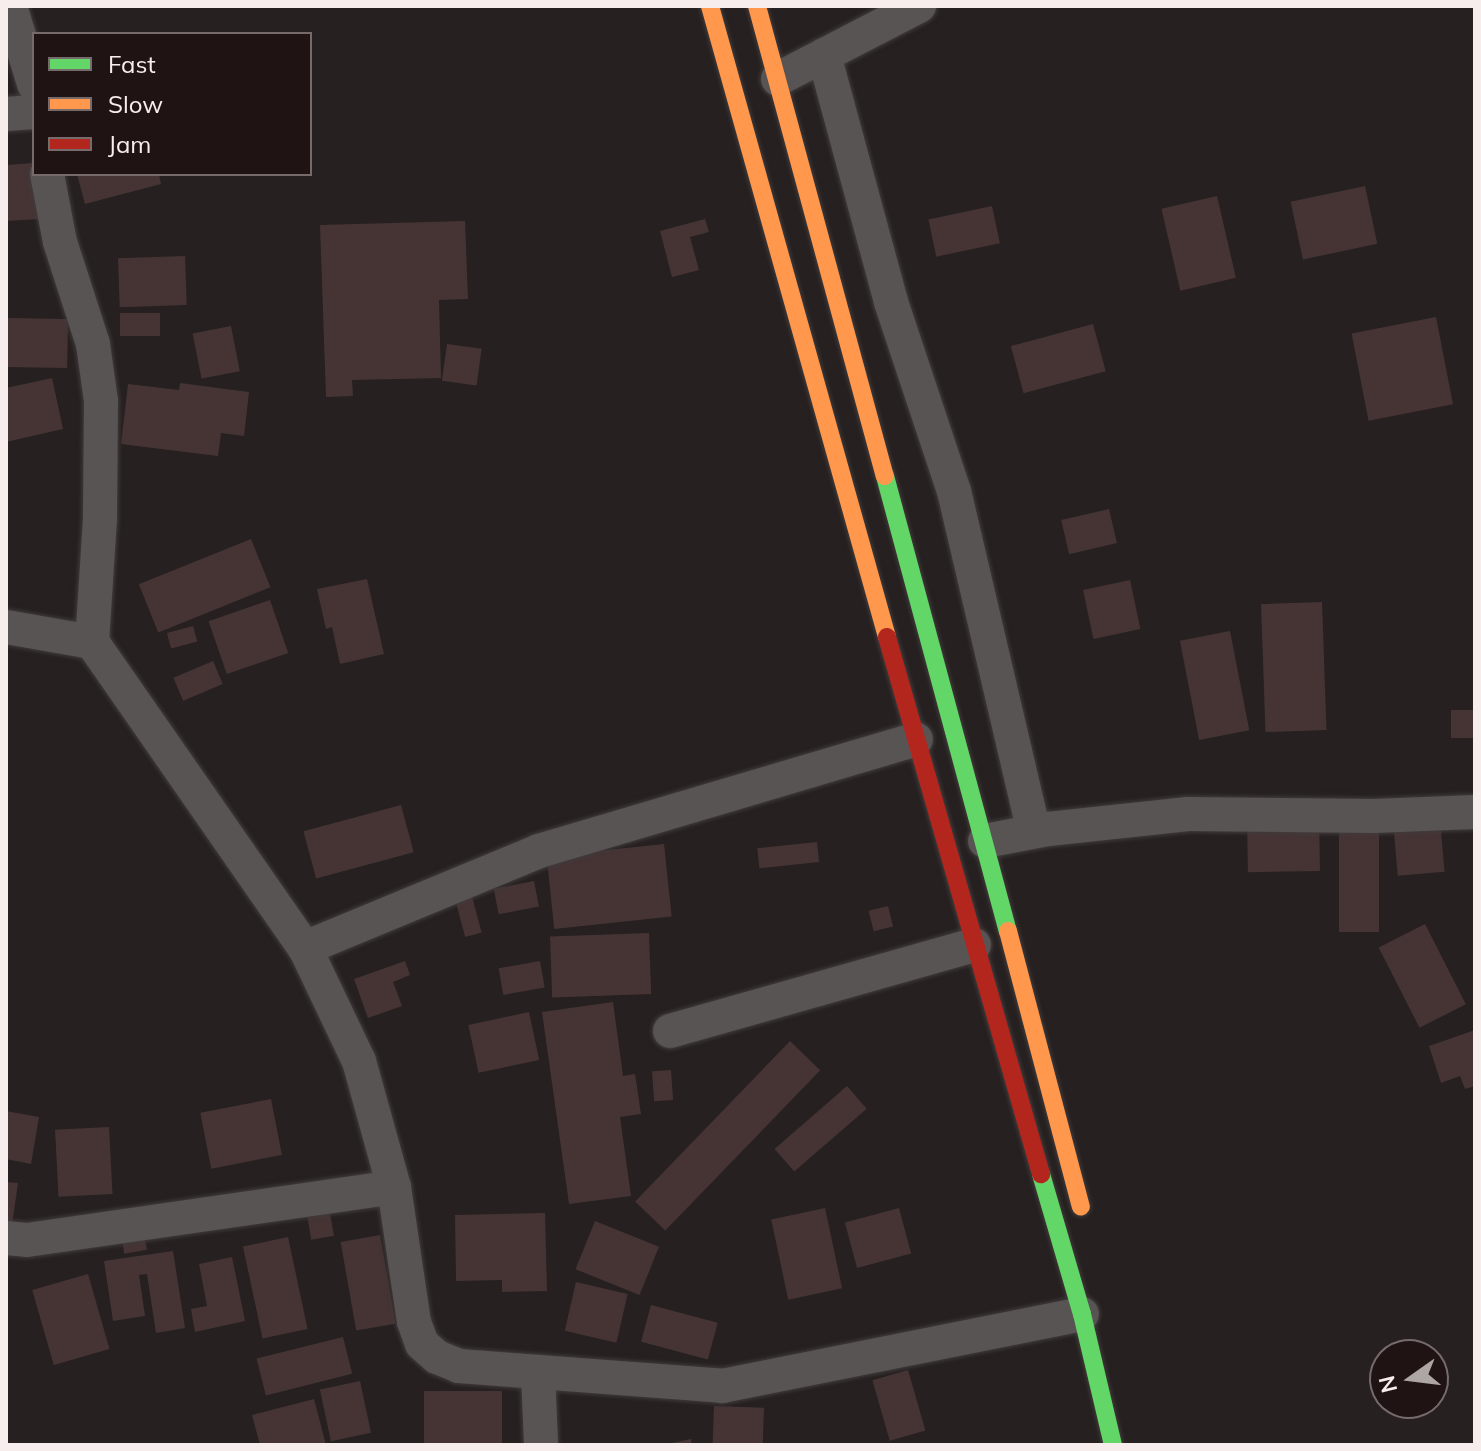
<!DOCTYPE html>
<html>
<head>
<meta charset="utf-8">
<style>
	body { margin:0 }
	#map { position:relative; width:1481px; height:1451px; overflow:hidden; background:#262020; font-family:Mulish,sans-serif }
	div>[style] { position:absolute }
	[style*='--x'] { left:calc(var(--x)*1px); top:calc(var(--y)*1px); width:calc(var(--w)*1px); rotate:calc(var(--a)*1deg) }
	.building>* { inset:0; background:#463435; transform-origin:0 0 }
	.roads { filter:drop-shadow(0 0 2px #413b3b) drop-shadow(0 0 2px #413b3b) }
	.street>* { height:34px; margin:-17px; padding:0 17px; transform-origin:17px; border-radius:17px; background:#595454 }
	.fast>* { height:18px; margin:-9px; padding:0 9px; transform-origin:9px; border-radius:9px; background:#63d668 }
	.slow>* { height:18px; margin:-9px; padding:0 9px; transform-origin:9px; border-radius:9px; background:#ff974d }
	.jam>* { height:18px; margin:-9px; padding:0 9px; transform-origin:9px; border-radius:9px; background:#b3261e }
	span { translate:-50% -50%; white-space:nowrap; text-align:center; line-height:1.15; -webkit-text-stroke:6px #201313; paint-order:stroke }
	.frame { position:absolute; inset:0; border:8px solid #f8eded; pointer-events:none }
	.legend { position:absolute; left:32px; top:32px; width:280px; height:144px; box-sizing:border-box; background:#201313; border:2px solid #766a6a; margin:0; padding:10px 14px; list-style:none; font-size:24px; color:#f8eded }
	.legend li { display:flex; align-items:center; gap:16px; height:40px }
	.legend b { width:40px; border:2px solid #766a6a }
	.north { position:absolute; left:1369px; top:1339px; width:80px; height:80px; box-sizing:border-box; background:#201313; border:2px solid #766a6a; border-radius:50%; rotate:256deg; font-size:22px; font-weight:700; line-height:32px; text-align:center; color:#f8eded }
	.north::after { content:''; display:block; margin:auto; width:28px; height:36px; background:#aea5a5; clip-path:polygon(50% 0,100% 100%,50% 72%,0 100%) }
</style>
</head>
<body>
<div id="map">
	<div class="building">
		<div style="clip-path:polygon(34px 163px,40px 219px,6px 221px,6px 165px)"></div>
		<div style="clip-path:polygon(77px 174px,159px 174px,161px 184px,85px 204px)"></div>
		<div style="left:1365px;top:186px;width:59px;height:76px;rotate:78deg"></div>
		<div style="left:1217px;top:196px;width:84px;height:57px;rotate:77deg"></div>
		<div style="left:992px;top:206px;width:38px;height:65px;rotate:78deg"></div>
		<div style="clip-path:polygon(705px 219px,709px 232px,690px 237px,699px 270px,672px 277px,660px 231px)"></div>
		<div style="clip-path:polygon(465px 221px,468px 299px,439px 300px,441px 378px,352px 380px,353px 396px,326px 397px,320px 225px)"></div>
		<div style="left:185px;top:256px;width:49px;height:67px;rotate:88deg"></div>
		<div style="left:120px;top:313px;width:40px;height:23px"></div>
		<div style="left:1436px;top:317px;width:89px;height:86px;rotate:79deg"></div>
		<div style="left:6px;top:318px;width:62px;height:49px;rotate:1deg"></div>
		<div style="left:1093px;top:324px;width:49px;height:85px;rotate:75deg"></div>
		<div style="left:231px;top:326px;width:46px;height:39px;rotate:79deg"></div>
		<div style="left:447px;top:344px;width:35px;height:37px;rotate:8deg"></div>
		<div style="clip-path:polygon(52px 378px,63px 429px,6px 442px,6px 388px)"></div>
		<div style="clip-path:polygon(180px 383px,249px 392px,244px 436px,221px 433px,218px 456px,121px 444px,128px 384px,179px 390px)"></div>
		<div style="left:1109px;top:509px;width:35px;height:49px;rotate:77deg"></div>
		<div style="left:251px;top:539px;width:52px;height:121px;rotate:68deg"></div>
		<div style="clip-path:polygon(367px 579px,384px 654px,340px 664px,332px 627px,326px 629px,317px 589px)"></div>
		<div style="left:1130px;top:580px;width:50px;height:48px;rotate:78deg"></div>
		<div style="left:270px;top:600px;width:56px;height:65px;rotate:71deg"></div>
		<div style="left:1322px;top:602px;width:128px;height:61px;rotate:88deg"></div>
		<div style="left:193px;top:626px;width:16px;height:27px;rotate:75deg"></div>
		<div style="left:1230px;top:631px;width:101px;height:51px;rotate:79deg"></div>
		<div style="left:213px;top:661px;width:25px;height:43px;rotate:67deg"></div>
		<div style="left:1451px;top:710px;width:24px;height:28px"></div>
		<div style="left:401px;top:805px;width:49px;height:101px;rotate:75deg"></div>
		<div style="left:1439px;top:808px;width:64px;height:47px;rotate:85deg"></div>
		<div style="left:1319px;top:815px;width:56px;height:72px;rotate:89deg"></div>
		<div style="left:1339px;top:815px;width:40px;height:117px"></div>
		<div style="left:817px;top:842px;width:20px;height:60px;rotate:84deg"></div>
		<div style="left:664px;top:844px;width:73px;height:118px;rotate:84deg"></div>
		<div style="left:534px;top:881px;width:26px;height:41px;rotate:79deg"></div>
		<div style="left:471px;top:893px;width:41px;height:17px;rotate:75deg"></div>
		<div style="left:888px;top:906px;width:21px;height:20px;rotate:76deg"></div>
		<div style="left:1425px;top:924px;width:90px;height:52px;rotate:63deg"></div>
		<div style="left:649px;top:933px;width:61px;height:99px;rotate:88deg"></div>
		<div style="clip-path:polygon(405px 961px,410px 975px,393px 982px,402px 1006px,368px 1018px,354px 979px)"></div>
		<div style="left:540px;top:961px;width:27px;height:42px;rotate:80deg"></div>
		<div style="clip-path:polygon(613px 1002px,623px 1076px,635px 1074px,641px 1114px,620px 1117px,631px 1196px,569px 1204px,542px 1012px)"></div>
		<div style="left:529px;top:1012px;width:49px;height:62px;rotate:78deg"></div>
		<div style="clip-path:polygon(1475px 1030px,1475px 1086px,1465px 1089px,1460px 1076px,1441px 1083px,1429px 1046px)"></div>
		<div style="left:790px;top:1041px;width:42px;height:223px;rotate:44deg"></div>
		<div style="left:671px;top:1070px;width:30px;height:19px;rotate:86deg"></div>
		<div style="left:847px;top:1086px;width:30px;height:96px;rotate:49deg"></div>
		<div style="left:271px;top:1099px;width:57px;height:72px;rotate:79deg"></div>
		<div style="clip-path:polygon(6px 1111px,39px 1117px,31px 1164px,6px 1159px)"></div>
		<div style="left:109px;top:1127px;width:67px;height:54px;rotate:87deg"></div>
		<div style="clip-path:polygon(6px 1182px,18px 1183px,11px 1232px,6px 1231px)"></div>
		<div style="left:825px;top:1208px;width:82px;height:55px;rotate:78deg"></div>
		<div style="left:899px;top:1208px;width:47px;height:56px;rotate:75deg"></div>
		<div style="left:330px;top:1213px;width:23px;height:23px;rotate:80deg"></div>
		<div style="clip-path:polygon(545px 1213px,547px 1291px,502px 1292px,502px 1280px,456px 1281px,455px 1215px)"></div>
		<div style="left:595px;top:1221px;width:69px;height:52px;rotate:22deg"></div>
		<div style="left:144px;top:1233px;width:17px;height:23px;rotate:80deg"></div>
		<div style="left:380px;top:1235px;width:90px;height:40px;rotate:80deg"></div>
		<div style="left:288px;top:1237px;width:94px;height:46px;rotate:78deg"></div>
		<div style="clip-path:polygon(173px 1251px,185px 1328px,156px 1333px,147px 1274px,139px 1275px,145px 1316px,113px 1321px,104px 1261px)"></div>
		<div style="clip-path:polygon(232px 1257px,245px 1321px,195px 1332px,191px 1309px,207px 1306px,199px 1264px)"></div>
		<div style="left:88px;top:1274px;width:78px;height:58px;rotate:74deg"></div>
		<div style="left:576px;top:1282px;width:53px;height:50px;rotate:13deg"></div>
		<div style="left:651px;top:1305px;width:69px;height:38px;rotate:15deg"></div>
		<div style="left:343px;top:1337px;width:38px;height:89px;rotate:76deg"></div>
		<div style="left:908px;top:1370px;width:63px;height:37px;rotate:74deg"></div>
		<div style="left:360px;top:1381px;width:53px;height:41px;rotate:78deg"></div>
		<div style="left:502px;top:1391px;width:54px;height:78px;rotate:90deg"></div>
		<div style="clip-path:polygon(314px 1399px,326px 1445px,260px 1445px,252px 1415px)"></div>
		<div style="left:714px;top:1406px;width:50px;height:39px;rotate:2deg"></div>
		<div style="clip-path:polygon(691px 1439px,692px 1445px,667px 1445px,667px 1444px)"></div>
	</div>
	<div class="roads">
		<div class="street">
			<div style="--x:10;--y:6;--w:82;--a:72.9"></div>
			<div style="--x:824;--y:55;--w:256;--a:74.8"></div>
			<div style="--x:891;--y:302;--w:199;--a:71.6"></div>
			<div style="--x:954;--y:491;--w:349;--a:76.8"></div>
			<div style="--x:778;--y:79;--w:159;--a:-27.4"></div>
			<div style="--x:6;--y:114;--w:28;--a:-4"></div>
			<div style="--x:47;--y:174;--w:69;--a:79.2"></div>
			<div style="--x:60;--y:242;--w:107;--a:72.1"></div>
			<div style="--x:93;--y:344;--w:58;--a:82"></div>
			<div style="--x:101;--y:401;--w:118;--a:90.5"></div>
			<div style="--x:100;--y:519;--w:123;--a:93.7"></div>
			<div style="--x:6;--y:627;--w:87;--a:9.9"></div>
			<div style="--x:92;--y:642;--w:373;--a:55.2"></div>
			<div style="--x:305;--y:948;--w:125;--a:64.5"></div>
			<div style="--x:359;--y:1061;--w:131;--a:74.5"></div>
			<div style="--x:394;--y:1187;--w:136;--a:81.6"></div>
			<div style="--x:414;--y:1322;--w:23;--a:70"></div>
			<div style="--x:422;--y:1344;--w:20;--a:41"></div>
			<div style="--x:437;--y:1357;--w:24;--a:22"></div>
			<div style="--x:459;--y:1366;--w:264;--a:4.3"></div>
			<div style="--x:722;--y:1386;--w:367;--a:-11.3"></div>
			<div style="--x:985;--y:841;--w:64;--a:-10.8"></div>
			<div style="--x:1048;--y:829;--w:141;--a:-6.1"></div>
			<div style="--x:1188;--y:814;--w:186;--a:0.6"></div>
			<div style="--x:1374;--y:816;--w:101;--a:-2.3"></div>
			<div style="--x:305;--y:948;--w:253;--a:-22.5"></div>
			<div style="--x:539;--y:851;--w:393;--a:-16.5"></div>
			<div style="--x:670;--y:1031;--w:316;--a:-15.8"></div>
			<div style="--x:6;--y:1238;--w:21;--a:5"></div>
			<div style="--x:27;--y:1240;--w:371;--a:-8.2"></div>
			<div style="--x:538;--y:1372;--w:73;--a:87.6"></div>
		</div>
		<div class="fast">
			<div style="--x:885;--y:476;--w:471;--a:74.9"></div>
			<div style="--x:1041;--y:1174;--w:146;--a:73.7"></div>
			<div style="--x:1082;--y:1314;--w:135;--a:76.7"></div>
		</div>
		<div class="slow">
			<div style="--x:710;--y:6;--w:655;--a:74.33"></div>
			<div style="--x:757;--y:6;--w:487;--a:74.8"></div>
			<div style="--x:1008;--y:931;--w:285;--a:75.2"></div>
		</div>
		<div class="jam">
			<div style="--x:887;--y:637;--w:559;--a:74"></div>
		</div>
	</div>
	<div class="frame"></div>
	<ul class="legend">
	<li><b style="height:10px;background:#63d668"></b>Fast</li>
	<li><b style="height:10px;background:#ff974d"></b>Slow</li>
	<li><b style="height:10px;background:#b3261e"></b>Jam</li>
	</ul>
	<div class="north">N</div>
</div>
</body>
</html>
